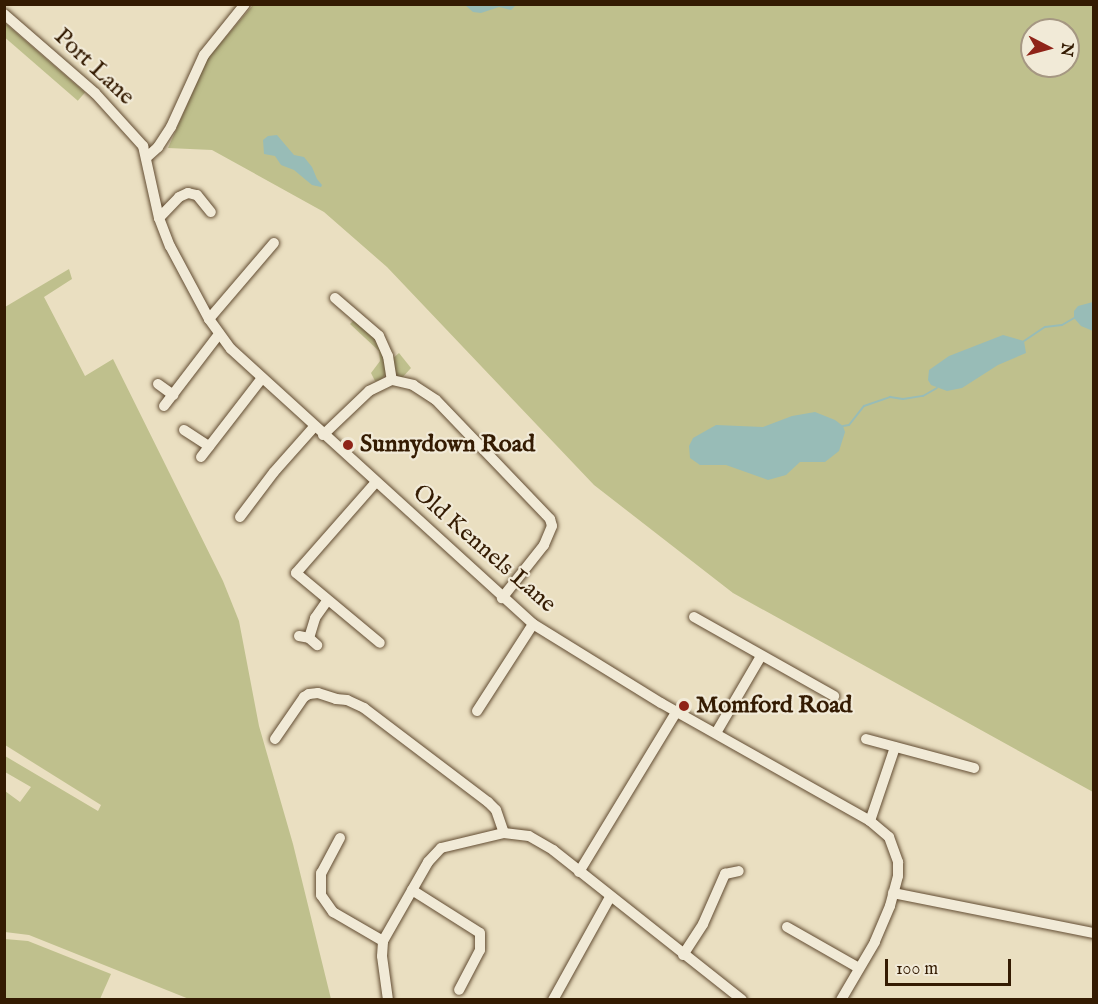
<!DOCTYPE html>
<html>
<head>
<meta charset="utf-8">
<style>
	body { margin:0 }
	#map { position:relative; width:1098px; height:1004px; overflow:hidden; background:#eadfc1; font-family:"IM FELL English",serif }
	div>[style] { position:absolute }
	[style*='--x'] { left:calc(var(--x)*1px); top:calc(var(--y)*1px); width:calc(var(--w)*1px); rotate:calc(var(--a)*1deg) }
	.green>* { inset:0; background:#bfc08d; transform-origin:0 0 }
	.water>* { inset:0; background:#98bcb7 }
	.stream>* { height:2px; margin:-1px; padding:0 1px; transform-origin:1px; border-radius:1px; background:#98bcb7 }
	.roads { filter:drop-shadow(0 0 2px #624c32) drop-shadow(0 0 2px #624c32) }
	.minor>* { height:10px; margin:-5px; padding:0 5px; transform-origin:5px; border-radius:5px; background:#f1ead7 }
	.dots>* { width:16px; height:16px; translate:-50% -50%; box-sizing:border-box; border:3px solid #f1ead7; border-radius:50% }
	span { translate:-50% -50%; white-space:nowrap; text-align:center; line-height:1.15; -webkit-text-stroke:4.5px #f1ead7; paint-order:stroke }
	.street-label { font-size:24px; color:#341b02 }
	.poi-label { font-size:24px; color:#341b02; font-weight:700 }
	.left { translate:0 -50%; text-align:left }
	.frame { position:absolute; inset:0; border:6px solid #341b02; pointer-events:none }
	.north { position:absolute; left:1020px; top:18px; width:60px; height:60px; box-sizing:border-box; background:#f1ead7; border:2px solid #a59782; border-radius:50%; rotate:96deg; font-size:16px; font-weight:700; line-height:24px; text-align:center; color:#341b02 }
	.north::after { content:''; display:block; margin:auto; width:21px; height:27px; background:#8f2418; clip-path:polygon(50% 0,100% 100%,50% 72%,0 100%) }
	.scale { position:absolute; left:885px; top:959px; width:126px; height:27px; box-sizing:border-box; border:3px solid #341b02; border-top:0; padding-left:8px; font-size:18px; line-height:21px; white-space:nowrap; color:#341b02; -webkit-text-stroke:4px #f1ead7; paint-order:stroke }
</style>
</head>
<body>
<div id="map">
	<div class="green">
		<div style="clip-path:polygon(evenodd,253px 5px,1093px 5px,1093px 792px,733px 593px,594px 485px,387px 267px,324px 212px,212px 150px,168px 148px,208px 58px,253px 5px,1032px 30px,1068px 30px,1068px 66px,1032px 66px,1032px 30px)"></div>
		<div style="left:5px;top:23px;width:106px;height:11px;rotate:41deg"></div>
		<div style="clip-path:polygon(69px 269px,72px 279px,44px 297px,85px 376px,113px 359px,223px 581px,239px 621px,259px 726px,293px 844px,331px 999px,189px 999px,29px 935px,5px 932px,5px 791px,20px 802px,31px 787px,5px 772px,5px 756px,98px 811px,101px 805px,5px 745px,5px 307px)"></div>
		<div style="clip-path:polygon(354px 320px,367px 328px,382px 349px,387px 372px,381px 380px,375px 381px,371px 373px,380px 361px,379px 351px,350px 324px)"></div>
		<div style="clip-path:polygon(399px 353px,411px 368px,401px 379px,396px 375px,392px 359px)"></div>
		<div style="clip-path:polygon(5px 939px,28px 941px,111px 974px,100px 999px,5px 999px)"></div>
	</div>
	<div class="water">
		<div style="clip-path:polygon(465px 5px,516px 5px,511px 10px,499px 7px,481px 13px,473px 12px)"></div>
		<div style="clip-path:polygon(277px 135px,294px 155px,304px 157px,312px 167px,317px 179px,322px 185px,321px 187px,312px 185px,294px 170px,281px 165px,275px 156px,264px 154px,263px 140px,268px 136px)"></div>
		<div style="clip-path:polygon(1093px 302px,1094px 302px,1093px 331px,1081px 326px,1074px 318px,1074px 311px,1078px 306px)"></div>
		<div style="clip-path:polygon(1003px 335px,1024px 341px,1026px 353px,998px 365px,962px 388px,947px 391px,931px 385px,928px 380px,929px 370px,949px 356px)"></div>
		<div style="clip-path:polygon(815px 412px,835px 420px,843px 426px,845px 432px,839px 451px,825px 462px,800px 462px,786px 475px,768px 480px,726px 465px,700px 465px,690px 458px,689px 446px,693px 438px,716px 425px,763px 427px,792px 416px)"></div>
	</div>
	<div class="stream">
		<div style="--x:1024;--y:341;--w:25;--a:-34"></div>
		<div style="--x:1045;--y:327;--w:17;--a:-7"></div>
		<div style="--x:1062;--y:325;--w:14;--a:-30"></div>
		<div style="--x:843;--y:426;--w:6;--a:-9"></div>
		<div style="--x:849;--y:425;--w:24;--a:-52"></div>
		<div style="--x:864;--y:406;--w:28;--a:-19"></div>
		<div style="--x:890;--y:397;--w:13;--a:9"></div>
		<div style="--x:903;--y:399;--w:20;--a:-9"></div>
		<div style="--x:923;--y:396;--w:16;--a:-30"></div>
	</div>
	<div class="roads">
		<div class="minor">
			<div style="--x:4;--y:14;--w:121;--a:41"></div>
			<div style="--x:95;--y:93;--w:72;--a:47.8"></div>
			<div style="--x:143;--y:146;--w:74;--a:77.5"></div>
			<div style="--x:159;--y:218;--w:30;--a:69"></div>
			<div style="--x:170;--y:246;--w:83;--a:61.9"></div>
			<div style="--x:209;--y:319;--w:37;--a:54"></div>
			<div style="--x:231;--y:349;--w:408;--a:42.3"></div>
			<div style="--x:533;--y:624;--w:150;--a:31.7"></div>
			<div style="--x:661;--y:703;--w:240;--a:29.4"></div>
			<div style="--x:870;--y:821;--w:25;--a:40"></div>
			<div style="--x:889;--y:837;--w:27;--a:70"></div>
			<div style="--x:898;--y:862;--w:14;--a:90"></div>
			<div style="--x:898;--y:876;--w:31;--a:105"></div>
			<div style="--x:890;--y:906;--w:39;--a:113"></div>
			<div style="--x:875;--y:942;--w:67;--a:120.4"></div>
			<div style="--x:147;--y:157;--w:15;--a:-42"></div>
			<div style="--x:158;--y:147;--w:24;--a:-57"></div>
			<div style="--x:171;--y:127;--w:79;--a:-65.4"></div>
			<div style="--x:204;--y:55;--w:65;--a:-51.2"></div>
			<div style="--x:159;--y:218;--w:29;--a:-46"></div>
			<div style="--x:179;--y:197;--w:10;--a:-24"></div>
			<div style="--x:188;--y:193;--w:9;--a:13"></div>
			<div style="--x:197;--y:195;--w:22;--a:51"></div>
			<div style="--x:335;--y:298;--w:58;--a:40.8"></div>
			<div style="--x:379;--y:336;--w:22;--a:66"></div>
			<div style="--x:388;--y:356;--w:24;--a:81"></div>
			<div style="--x:209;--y:319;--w:100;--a:-49.5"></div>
			<div style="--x:158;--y:384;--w:19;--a:36"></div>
			<div style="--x:164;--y:406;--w:91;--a:-52.6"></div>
			<div style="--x:184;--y:430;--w:30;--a:33"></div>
			<div style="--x:323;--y:435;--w:64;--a:-43.7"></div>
			<div style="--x:369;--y:391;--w:25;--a:-26"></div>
			<div style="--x:392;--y:380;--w:22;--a:13"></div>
			<div style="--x:413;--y:385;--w:27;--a:33"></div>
			<div style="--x:436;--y:400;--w:165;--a:46.2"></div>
			<div style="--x:550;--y:519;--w:7;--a:74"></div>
			<div style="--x:552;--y:526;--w:21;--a:113"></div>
			<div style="--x:544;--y:545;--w:68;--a:128.4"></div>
			<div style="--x:201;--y:457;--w:100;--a:-52.3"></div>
			<div style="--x:376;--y:482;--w:121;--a:131.3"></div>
			<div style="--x:296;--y:573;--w:109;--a:39.8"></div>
			<div style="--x:240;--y:517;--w:56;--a:-52.9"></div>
			<div style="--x:274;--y:472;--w:60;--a:-48.4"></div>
			<div style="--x:694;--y:617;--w:161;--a:29.4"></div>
			<div style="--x:299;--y:636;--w:10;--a:11"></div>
			<div style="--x:309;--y:638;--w:11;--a:41"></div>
			<div style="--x:309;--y:638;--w:21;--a:-73"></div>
			<div style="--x:315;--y:618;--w:21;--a:-55"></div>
			<div style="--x:477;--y:711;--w:103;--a:-57.2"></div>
			<div style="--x:716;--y:733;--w:89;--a:-59.7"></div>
			<div style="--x:275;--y:739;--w:51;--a:-55.4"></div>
			<div style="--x:304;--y:697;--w:6;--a:-31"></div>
			<div style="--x:309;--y:694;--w:9;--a:-6"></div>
			<div style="--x:318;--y:693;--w:19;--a:18"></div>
			<div style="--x:336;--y:699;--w:11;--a:5"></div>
			<div style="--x:347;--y:700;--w:19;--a:25"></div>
			<div style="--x:364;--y:708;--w:156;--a:37.2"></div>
			<div style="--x:488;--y:802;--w:11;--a:45"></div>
			<div style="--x:496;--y:810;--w:24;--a:71"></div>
			<div style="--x:504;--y:833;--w:25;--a:7"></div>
			<div style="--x:529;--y:836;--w:28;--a:30"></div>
			<div style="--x:553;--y:850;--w:241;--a:38.4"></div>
			<div style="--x:866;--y:739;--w:112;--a:15"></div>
			<div style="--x:870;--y:821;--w:78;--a:-71.3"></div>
			<div style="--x:340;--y:838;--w:40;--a:118"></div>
			<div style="--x:321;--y:873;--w:22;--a:90"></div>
			<div style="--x:321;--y:895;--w:21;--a:55"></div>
			<div style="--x:333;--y:912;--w:58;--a:30.1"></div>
			<div style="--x:579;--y:872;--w:188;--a:-58.7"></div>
			<div style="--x:412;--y:890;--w:80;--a:32.3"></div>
			<div style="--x:480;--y:933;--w:17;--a:90"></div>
			<div style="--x:480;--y:950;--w:45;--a:117.7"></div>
			<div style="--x:893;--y:893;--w:205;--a:11.3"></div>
			<div style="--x:787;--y:927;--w:83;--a:29.7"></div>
			<div style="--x:683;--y:955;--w:37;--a:-57"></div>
			<div style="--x:703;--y:924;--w:55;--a:-66.3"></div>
			<div style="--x:725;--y:874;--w:14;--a:-12"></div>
			<div style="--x:388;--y:1000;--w:44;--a:-97.8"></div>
			<div style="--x:382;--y:956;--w:15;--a:-86"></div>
			<div style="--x:383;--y:941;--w:91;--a:-60.3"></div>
			<div style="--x:428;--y:862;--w:19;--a:-47"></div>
			<div style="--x:441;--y:848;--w:65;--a:-13.4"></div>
			<div style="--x:553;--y:1000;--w:118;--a:-61"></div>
		</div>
	</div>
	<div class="dots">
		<div style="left:348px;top:445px;background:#8f2418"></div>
		<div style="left:684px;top:706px;background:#8f2418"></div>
	</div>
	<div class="street-label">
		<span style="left:94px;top:67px;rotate:43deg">Port Lane</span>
		<span style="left:484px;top:549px;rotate:41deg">Old Kennels Lane</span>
	</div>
	<div class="poi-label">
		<span class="left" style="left:360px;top:445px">Sunnydown Road</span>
		<span class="left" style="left:696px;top:706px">Momford Road</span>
	</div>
	<div class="frame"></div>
	<div class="north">N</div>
	<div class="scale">100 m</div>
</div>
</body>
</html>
